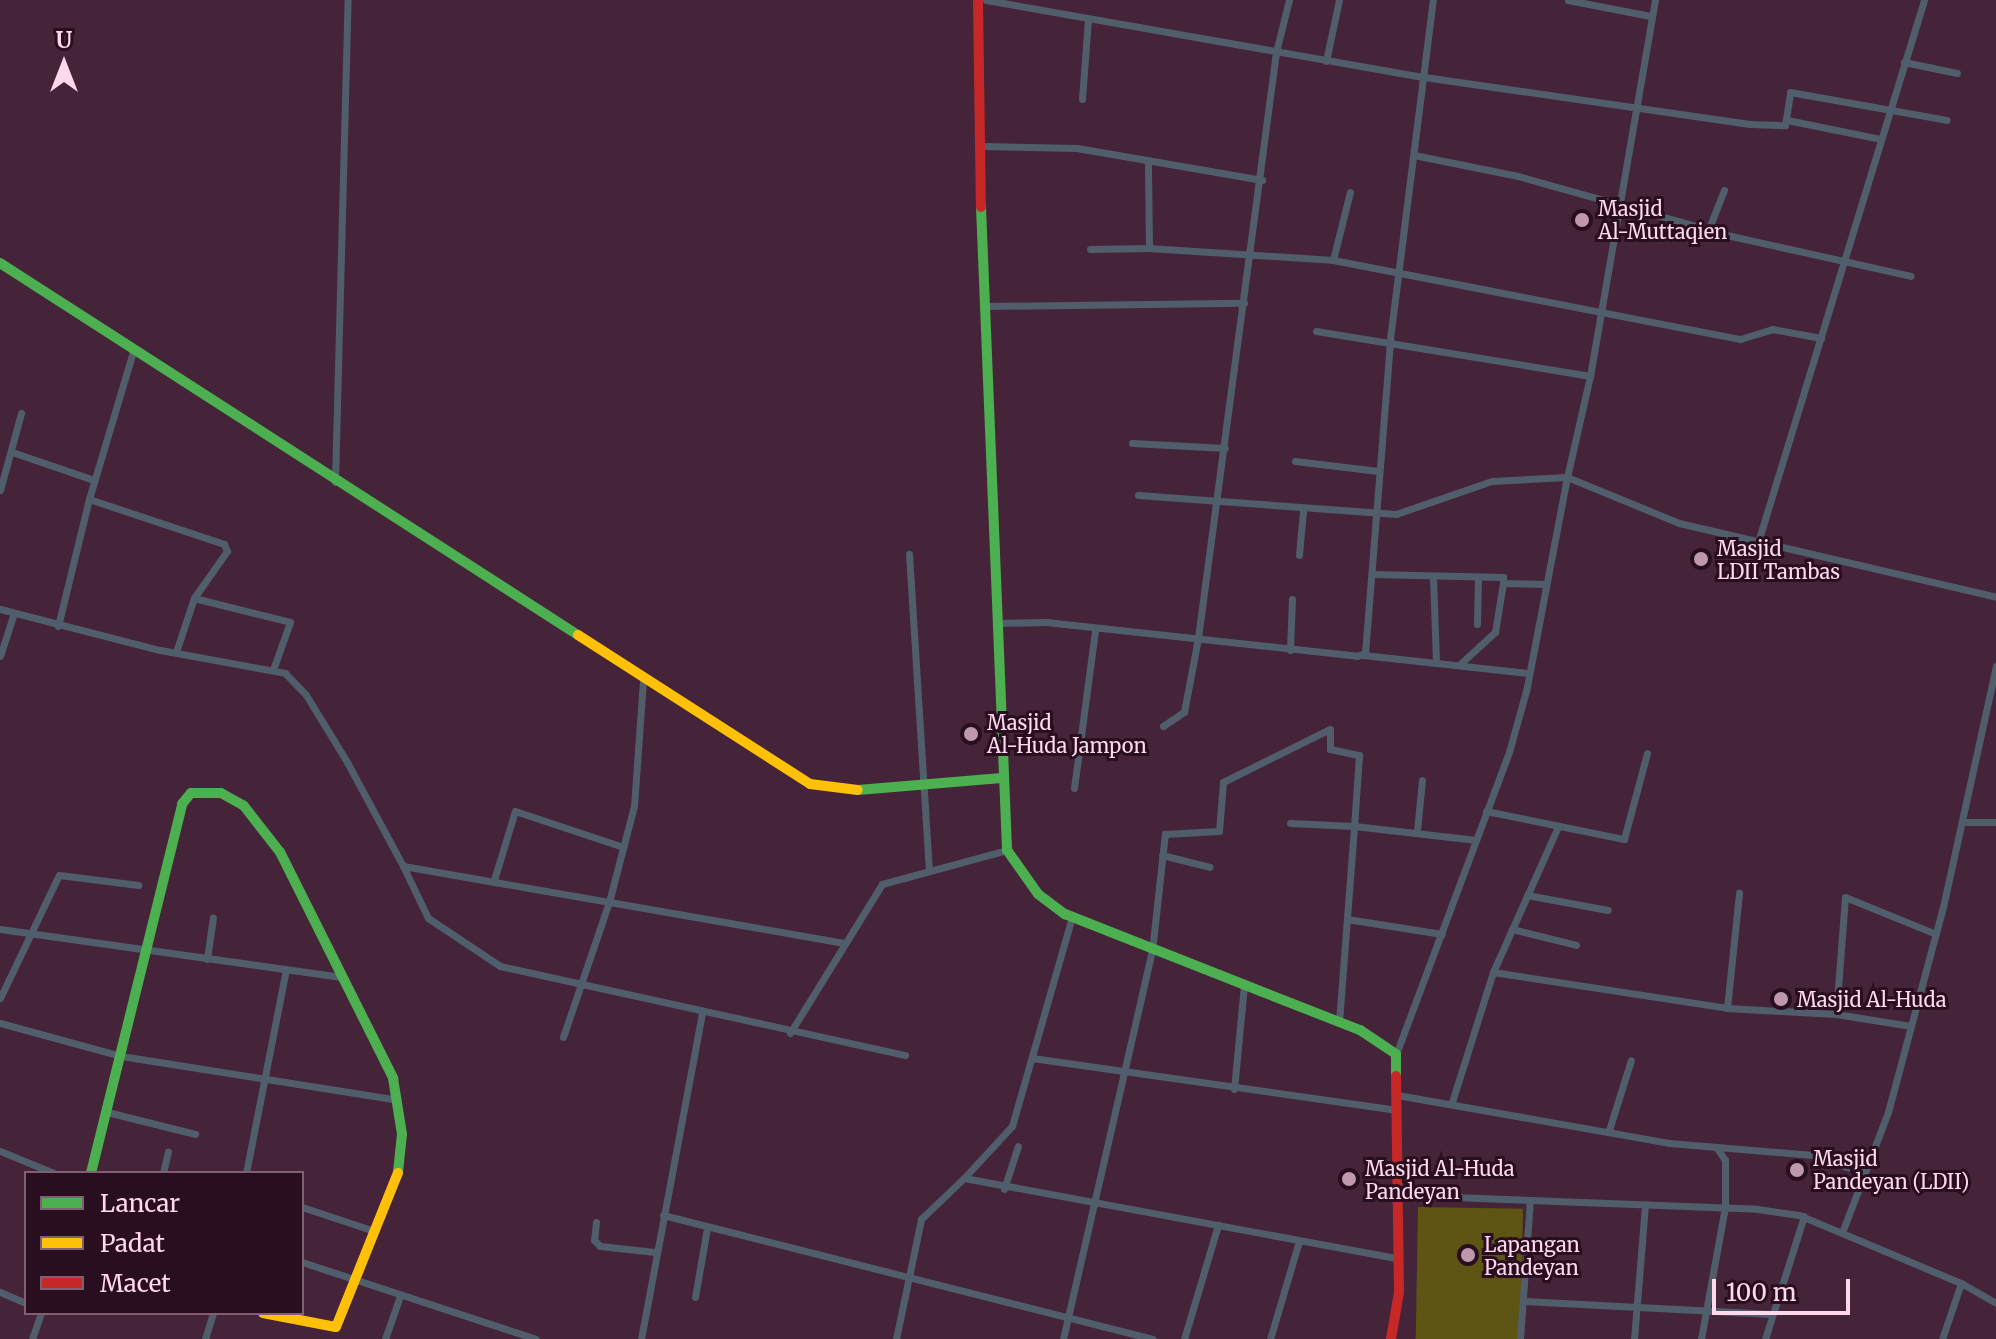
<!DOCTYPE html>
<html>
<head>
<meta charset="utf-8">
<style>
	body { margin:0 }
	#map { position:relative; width:1996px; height:1339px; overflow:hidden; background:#452439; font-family:Merriweather,serif }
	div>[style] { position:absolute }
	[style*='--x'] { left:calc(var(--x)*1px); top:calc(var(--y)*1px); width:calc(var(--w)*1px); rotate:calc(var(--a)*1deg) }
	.green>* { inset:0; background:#5e5414; transform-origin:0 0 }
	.street>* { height:7px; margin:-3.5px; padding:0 3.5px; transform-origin:3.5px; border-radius:3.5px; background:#505e6b }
	.fast>* { height:10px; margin:-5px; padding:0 5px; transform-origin:5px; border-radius:5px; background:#4caf50 }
	.slow>* { height:10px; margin:-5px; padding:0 5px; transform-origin:5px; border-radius:5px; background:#ffc107 }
	.jam>* { height:10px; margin:-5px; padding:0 5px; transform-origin:5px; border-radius:5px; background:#c62828 }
	.dots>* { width:22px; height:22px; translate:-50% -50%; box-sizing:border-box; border:4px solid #290e1f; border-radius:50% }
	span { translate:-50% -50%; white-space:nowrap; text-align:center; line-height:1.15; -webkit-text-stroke:6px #290e1f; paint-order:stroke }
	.poi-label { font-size:20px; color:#ffd8ed }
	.left { translate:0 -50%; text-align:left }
	.legend { position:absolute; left:24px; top:1171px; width:280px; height:144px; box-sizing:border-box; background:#290e1f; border:2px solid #7f5f71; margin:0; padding:10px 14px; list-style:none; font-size:24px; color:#ffd8ed }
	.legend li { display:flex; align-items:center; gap:16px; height:40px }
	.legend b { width:40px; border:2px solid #7f5f71 }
	.north { position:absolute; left:24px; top:24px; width:80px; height:80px; -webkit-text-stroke:6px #290e1f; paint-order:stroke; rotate:0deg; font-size:22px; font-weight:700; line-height:32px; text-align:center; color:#ffd8ed }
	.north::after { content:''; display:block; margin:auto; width:28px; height:36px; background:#ffd8ed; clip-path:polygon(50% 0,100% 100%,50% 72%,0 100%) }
	.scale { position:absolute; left:1712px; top:1279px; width:138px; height:36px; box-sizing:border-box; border:4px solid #ffd8ed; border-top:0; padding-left:10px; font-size:24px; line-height:28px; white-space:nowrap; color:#ffd8ed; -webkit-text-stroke:6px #290e1f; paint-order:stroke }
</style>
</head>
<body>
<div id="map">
	<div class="green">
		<div style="left:1418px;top:1207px;width:105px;height:132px;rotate:1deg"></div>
	</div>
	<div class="street">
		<div style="--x:986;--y:0;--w:445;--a:10"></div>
		<div style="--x:1424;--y:77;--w:329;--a:8.2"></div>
		<div style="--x:1750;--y:124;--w:35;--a:2"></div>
		<div style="--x:1785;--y:125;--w:33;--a:-81"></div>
		<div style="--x:1790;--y:92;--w:159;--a:10.1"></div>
		<div style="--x:1568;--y:0;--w:84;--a:11"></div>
		<div style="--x:1655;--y:0;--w:382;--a:99.8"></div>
		<div style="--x:1590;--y:376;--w:104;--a:102.8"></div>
		<div style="--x:1567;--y:477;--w:121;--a:22.3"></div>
		<div style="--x:1679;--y:523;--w:326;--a:13.1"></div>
		<div style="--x:1326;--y:61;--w:62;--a:-78"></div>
		<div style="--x:1904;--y:62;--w:54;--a:11.7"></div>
		<div style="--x:1082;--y:99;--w:79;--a:-85.7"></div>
		<div style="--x:1787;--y:120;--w:95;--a:11.5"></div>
		<div style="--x:980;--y:146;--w:97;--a:1.2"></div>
		<div style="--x:1077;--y:148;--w:188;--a:9.8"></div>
		<div style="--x:1414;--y:155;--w:106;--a:11.4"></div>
		<div style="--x:1518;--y:176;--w:221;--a:15.7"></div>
		<div style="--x:1731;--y:236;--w:184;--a:12.5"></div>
		<div style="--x:1708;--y:231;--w:44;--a:-68.7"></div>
		<div style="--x:1149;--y:248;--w:184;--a:3.7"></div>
		<div style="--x:1333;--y:260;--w:415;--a:11"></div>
		<div style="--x:1740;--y:339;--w:34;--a:-17"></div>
		<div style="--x:1772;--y:329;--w:50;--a:10.4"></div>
		<div style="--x:1090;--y:249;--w:59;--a:-1"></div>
		<div style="--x:1149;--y:248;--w:88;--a:-90.7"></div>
		<div style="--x:1333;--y:260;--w:70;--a:-76"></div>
		<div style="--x:986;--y:306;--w:258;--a:-0.7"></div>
		<div style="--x:1316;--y:331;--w:278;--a:9.3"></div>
		<div style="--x:1132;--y:443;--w:93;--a:3.1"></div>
		<div style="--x:12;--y:452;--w:87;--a:18.9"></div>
		<div style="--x:1295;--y:461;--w:84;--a:6.9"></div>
		<div style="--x:335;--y:482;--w:482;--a:-88.5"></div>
		<div style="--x:0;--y:490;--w:80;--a:-74.7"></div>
		<div style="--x:1138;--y:495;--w:259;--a:4.2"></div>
		<div style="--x:1396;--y:514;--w:102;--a:-19"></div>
		<div style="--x:1492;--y:481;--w:75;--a:-3.1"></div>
		<div style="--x:1567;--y:477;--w:218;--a:100.8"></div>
		<div style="--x:1526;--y:691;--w:63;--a:105.6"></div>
		<div style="--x:1509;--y:752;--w:322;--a:110.5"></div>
		<div style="--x:89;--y:499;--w:142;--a:18.4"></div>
		<div style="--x:224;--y:544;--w:8;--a:67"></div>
		<div style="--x:227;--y:551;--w:57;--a:125.1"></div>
		<div style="--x:194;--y:598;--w:99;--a:14"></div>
		<div style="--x:290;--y:622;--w:48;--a:109.6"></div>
		<div style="--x:1758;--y:542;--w:567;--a:-72.97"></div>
		<div style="--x:909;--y:554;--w:317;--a:86.4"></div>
		<div style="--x:1299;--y:555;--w:44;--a:-84.8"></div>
		<div style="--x:1372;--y:574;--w:131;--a:1.3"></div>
		<div style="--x:1503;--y:577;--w:6;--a:90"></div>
		<div style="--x:1503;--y:583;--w:43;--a:1.3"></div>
		<div style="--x:1433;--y:576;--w:87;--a:88"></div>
		<div style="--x:0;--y:609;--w:165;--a:14.4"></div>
		<div style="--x:160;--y:650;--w:127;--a:10.4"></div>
		<div style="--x:285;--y:673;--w:30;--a:46"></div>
		<div style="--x:306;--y:695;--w:79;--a:58.5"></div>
		<div style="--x:347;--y:762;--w:118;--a:61.7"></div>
		<div style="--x:403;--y:866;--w:449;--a:9.9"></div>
		<div style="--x:996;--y:623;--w:50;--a:-1.1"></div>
		<div style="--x:1046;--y:622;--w:313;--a:6.2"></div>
		<div style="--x:1357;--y:656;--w:9;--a:-21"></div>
		<div style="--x:1365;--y:653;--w:315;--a:-85.4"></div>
		<div style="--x:1390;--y:339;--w:342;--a:-82.8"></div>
		<div style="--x:1477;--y:624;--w:47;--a:-88.8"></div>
		<div style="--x:58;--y:626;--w:131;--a:-76.3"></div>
		<div style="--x:89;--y:499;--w:154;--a:-73.4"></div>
		<div style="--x:1290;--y:650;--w:51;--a:-87.8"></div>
		<div style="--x:176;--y:652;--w:57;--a:-71.6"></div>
		<div style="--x:1363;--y:655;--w:167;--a:6.2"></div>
		<div style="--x:0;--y:656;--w:45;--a:-72"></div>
		<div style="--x:1459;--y:665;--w:49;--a:-42.5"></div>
		<div style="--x:1495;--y:632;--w:50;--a:-80.7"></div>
		<div style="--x:1163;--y:726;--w:25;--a:-34"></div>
		<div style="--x:1184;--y:712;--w:75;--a:-79.3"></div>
		<div style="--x:1198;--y:638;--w:591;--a:-82.42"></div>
		<div style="--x:1276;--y:52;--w:54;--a:-76"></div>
		<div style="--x:1074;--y:788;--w:159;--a:-82.4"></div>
		<div style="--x:1486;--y:811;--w:141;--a:11.5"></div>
		<div style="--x:1624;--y:839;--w:89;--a:-75"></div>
		<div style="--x:1962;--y:822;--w:34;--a:0"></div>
		<div style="--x:1417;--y:831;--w:51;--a:-84.4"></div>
		<div style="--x:1162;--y:855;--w:49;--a:14"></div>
		<div style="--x:403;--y:866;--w:58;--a:64.3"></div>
		<div style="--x:428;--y:918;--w:87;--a:33.7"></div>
		<div style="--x:500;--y:966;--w:415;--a:12.4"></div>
		<div style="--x:494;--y:880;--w:72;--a:-73.1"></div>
		<div style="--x:515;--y:811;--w:114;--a:18.4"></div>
		<div style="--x:1527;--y:895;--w:82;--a:10.5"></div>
		<div style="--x:1347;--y:919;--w:96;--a:9"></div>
		<div style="--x:0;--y:929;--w:345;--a:8"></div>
		<div style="--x:1512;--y:929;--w:66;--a:14"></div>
		<div style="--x:207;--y:959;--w:42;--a:-81.9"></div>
		<div style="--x:1493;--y:972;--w:237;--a:8.7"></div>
		<div style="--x:1727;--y:1008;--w:109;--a:3.2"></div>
		<div style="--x:1836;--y:1014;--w:76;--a:9.1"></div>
		<div style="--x:0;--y:998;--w:136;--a:-64.4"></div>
		<div style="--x:59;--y:875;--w:80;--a:7.2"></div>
		<div style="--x:1727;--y:1008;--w:116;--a:-84"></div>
		<div style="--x:1836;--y:1014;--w:117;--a:-85.6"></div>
		<div style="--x:1845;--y:897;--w:98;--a:22.1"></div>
		<div style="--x:1339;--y:1022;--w:197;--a:-85.6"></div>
		<div style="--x:1354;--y:826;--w:123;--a:6.5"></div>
		<div style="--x:0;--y:1023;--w:125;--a:15.3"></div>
		<div style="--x:121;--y:1056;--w:280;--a:9"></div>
		<div style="--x:790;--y:1033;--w:175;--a:-58.3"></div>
		<div style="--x:882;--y:884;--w:130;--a:-15.2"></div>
		<div style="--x:563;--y:1037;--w:143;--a:-71.2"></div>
		<div style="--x:609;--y:902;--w:99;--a:-75.4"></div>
		<div style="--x:634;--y:806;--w:127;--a:-85.9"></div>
		<div style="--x:1032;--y:1058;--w:369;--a:8.1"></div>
		<div style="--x:1234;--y:1089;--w:103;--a:-84.5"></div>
		<div style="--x:1397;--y:1095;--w:276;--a:10"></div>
		<div style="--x:1669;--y:1143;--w:144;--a:4.8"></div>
		<div style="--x:1812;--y:1155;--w:52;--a:19.1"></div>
		<div style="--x:1452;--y:1102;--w:136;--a:-72.5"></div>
		<div style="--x:1493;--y:972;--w:157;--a:-65.9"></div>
		<div style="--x:107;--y:1112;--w:91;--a:14"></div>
		<div style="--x:1609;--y:1130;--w:73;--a:-72.6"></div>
		<div style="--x:0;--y:1151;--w:58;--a:22.2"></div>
		<div style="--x:163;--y:1173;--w:22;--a:-77"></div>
		<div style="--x:246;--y:1173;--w:208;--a:-78.9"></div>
		<div style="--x:964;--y:1178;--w:71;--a:-47.3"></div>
		<div style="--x:1012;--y:1126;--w:217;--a:-74"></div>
		<div style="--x:1004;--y:1189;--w:45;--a:-72"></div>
		<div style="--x:1400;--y:1195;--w:357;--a:2.2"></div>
		<div style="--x:1757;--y:1209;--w:42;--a:8.1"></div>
		<div style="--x:1799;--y:1215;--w:176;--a:22.8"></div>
		<div style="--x:1961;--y:1283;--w:59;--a:108.7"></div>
		<div style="--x:302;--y:1207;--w:73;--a:18.4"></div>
		<div style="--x:663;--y:1215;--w:505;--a:14.2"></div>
		<div style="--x:596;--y:1222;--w:18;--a:96"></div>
		<div style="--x:594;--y:1240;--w:8;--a:45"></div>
		<div style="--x:600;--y:1246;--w:55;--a:6.2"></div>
		<div style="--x:1843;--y:1230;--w:126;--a:-69.1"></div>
		<div style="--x:1888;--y:1112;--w:212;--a:-75"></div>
		<div style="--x:1943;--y:907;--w:247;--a:-77.6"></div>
		<div style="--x:302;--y:1262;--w:246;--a:18.2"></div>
		<div style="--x:1961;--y:1283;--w:40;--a:29.7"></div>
		<div style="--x:0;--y:1292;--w:28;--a:23"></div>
		<div style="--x:695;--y:1297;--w:70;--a:-80.1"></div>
		<div style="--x:1524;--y:1301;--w:248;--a:3"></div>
		<div style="--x:32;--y:1339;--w:28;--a:-71"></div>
		<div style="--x:205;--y:1339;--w:27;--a:-73"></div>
		<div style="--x:385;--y:1339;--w:46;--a:-70.8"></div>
		<div style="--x:641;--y:1339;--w:332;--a:-79.4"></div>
		<div style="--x:896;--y:1339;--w:123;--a:-78.2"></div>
		<div style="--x:921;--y:1219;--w:59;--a:-43.6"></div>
		<div style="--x:964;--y:1178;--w:442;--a:10.5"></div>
		<div style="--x:1063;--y:1339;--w:398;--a:-77.1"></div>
		<div style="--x:1152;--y:951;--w:118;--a:-83.7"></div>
		<div style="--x:1165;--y:834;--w:54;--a:-3.2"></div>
		<div style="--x:1219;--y:831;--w:49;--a:-85.3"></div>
		<div style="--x:1223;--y:782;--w:119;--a:-26.4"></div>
		<div style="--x:1330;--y:729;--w:20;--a:90"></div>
		<div style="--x:1330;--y:749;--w:30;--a:12"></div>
		<div style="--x:1359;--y:755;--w:71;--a:94"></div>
		<div style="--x:1354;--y:826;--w:64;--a:-177.3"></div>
		<div style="--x:1184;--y:1339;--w:119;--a:-73.4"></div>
		<div style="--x:1270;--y:1339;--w:102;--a:-73.5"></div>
		<div style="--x:1520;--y:1339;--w:138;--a:-85.9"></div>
		<div style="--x:1634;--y:1339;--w:135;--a:-85.3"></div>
		<div style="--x:1701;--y:1339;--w:134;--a:-79.7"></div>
		<div style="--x:1725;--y:1207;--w:47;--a:-90"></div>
		<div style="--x:1725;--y:1160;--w:14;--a:-124"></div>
		<div style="--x:1765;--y:1339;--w:129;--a:-72.4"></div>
	</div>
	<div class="fast">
		<div style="--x:981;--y:207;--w:644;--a:87.68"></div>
		<div style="--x:1007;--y:850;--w:54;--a:54.8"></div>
		<div style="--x:1038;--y:894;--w:34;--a:37"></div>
		<div style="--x:1065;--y:914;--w:317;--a:21.5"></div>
		<div style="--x:1360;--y:1030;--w:43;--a:33.7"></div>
		<div style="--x:1396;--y:1054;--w:22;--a:90"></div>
		<div style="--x:0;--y:263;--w:687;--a:32.77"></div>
		<div style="--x:858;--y:790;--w:144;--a:-4.8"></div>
		<div style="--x:91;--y:1173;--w:380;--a:-76.1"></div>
		<div style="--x:182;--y:804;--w:14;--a:-51"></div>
		<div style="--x:191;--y:793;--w:30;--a:0"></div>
		<div style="--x:221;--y:793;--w:26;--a:29"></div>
		<div style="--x:244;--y:806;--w:58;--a:52"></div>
		<div style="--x:280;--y:852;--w:253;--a:63.4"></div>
		<div style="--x:393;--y:1078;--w:57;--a:80.9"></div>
		<div style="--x:402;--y:1134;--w:39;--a:96"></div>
	</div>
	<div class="slow">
		<div style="--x:578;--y:635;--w:276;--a:32.7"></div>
		<div style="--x:810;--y:784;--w:48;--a:7.1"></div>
		<div style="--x:263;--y:1313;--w:74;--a:10.9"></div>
		<div style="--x:336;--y:1327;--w:166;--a:-68.1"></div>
	</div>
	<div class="jam">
		<div style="--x:978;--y:0;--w:207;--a:89.2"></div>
		<div style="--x:1391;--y:1339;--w:48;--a:-80.3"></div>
		<div style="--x:1399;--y:1292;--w:216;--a:-90.8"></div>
	</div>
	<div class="dots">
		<div style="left:1582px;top:220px;background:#be99ae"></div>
		<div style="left:1701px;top:559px;background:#be99ae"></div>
		<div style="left:971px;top:734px;background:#be99ae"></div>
		<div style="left:1781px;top:999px;background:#be99ae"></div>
		<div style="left:1797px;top:1170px;background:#be99ae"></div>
		<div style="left:1349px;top:1179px;background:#be99ae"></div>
		<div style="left:1468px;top:1255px;background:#be99ae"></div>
	</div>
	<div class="poi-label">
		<span class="left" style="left:1598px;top:220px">Masjid<br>Al-Muttaqien</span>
		<span class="left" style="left:1717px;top:560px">Masjid<br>LDII Tambas</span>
		<span class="left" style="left:987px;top:734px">Masjid<br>Al-Huda Jampon</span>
		<span class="left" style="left:1797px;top:999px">Masjid Al-Huda</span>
		<span class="left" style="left:1813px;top:1170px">Masjid<br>Pandeyan (LDII)</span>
		<span class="left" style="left:1365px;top:1180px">Masjid Al-Huda<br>Pandeyan</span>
		<span class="left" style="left:1484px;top:1256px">Lapangan<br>Pandeyan</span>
	</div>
	<ul class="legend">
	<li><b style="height:10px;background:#4caf50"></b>Lancar</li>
	<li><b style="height:10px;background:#ffc107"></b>Padat</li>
	<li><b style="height:10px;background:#c62828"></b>Macet</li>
	</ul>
	<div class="north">U</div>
	<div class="scale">100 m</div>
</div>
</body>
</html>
